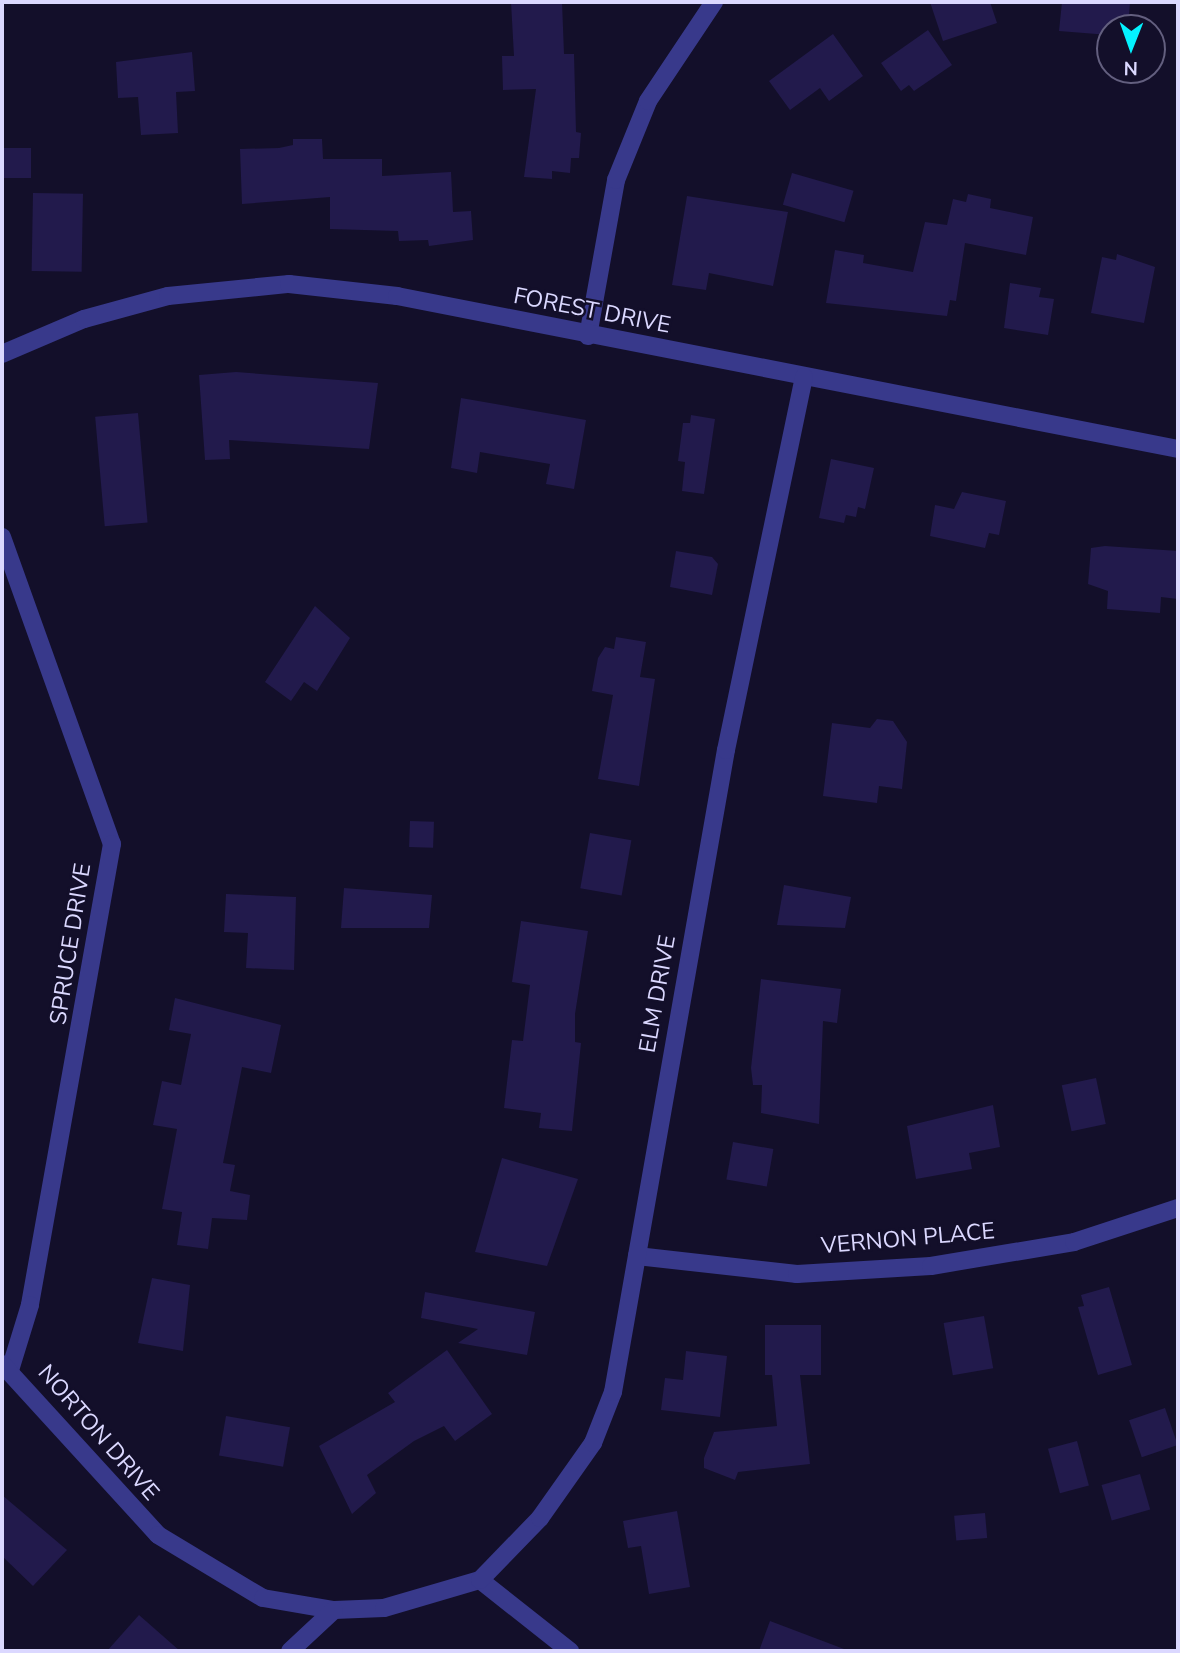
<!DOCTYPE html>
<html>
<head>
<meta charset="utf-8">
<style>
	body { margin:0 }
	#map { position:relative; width:1180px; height:1653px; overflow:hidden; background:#130f2a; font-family:"Nunito Sans",sans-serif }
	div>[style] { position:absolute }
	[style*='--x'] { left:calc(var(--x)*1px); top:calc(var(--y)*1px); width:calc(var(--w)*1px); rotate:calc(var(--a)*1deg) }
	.building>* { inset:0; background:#221a4c; transform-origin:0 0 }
	.street>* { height:18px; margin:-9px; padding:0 9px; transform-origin:9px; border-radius:9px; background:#38398b }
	span { translate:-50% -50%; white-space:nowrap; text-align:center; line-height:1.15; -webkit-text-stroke:5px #130f2a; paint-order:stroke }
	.street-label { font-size:23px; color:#dbd8ff }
	.frame { position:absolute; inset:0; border:4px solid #dbd8ff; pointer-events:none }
	.north { position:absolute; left:1096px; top:14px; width:70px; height:70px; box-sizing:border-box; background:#130f2a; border:2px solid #635f7f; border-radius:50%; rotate:181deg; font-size:19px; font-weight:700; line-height:28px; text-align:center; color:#dbd8ff }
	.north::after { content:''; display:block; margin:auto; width:24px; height:32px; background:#04f2ff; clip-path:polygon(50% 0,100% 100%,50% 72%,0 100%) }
</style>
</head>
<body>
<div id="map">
	<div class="building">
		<div style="clip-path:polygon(511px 2px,562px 2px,564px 54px,574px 54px,576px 132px,581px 133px,579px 158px,571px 158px,570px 173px,552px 171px,552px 179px,524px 177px,536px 89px,503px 90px,502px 56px,514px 56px)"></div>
		<div style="clip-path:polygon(930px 2px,990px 2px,997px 23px,943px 41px)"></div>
		<div style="clip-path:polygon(1062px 2px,1130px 2px,1128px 28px,1109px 28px,1109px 35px,1059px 31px)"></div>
		<div style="clip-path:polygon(928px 30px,952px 65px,914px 91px,909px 85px,901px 91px,881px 63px)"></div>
		<div style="clip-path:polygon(833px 34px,863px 76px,829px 101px,820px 88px,790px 110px,769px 81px)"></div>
		<div style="clip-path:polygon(192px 52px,195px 91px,176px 92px,178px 133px,141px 135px,138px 97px,118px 98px,116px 62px)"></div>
		<div style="clip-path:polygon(293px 139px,322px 139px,323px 159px,382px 159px,382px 176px,451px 172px,453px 212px,471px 211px,473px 240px,429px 246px,428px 240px,399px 241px,398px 231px,330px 229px,330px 197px,242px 204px,240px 149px,279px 148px,293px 145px)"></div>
		<div style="left:31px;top:148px;width:30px;height:29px;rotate:90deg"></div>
		<div style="left:792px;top:173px;width:64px;height:33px;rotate:16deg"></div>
		<div style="left:33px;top:193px;width:50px;height:78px;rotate:1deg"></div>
		<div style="clip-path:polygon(968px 194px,991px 199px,990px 208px,1033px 217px,1026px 255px,965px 243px,956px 301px,950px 300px,947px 316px,826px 303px,835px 250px,864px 255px,863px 263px,913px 272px,925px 222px,947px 225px,953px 199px,966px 202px)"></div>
		<div style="clip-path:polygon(687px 196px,788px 212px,773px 286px,709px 273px,706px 290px,672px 285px)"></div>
		<div style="clip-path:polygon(1117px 254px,1155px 267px,1144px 323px,1091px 313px,1102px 257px,1116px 260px)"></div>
		<div style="clip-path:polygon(1010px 283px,1041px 288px,1039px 297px,1054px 299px,1048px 335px,1004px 328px)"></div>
		<div style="clip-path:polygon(236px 372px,378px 383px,369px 449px,229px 440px,230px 459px,205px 460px,199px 375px)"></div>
		<div style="clip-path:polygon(461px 398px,586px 420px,574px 489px,546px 484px,550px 464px,480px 452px,477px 473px,451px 468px)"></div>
		<div style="left:138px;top:413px;width:110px;height:43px;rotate:85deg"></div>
		<div style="clip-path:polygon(691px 415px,715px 419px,704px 494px,682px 491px,685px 462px,678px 461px,683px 423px,690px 423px)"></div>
		<div style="clip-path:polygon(831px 459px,874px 468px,865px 509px,858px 507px,856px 517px,846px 515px,844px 523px,819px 518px)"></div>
		<div style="clip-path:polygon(962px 492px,1006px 501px,999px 535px,989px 533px,985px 548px,930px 536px,935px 505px,954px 509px)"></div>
		<div style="clip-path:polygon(1105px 546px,1178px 551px,1178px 599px,1161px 597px,1160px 613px,1107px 609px,1108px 591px,1088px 584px,1091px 548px)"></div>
		<div style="clip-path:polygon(676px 551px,712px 557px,718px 564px,712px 595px,670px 587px)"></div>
		<div style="clip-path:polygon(315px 606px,350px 638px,317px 691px,304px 682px,291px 701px,265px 682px)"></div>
		<div style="clip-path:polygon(616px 637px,646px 642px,640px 677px,655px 679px,639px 786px,598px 779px,613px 695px,592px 691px,598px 658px,605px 647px,614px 649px)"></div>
		<div style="clip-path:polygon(877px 719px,893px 721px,907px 742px,902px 789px,879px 786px,877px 803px,823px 796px,832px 723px,870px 728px)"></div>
		<div style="left:410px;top:821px;width:24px;height:26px;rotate:2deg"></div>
		<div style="left:590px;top:833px;width:42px;height:56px;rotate:10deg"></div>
		<div style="clip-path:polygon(784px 885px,851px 897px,845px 928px,777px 925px)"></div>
		<div style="clip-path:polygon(344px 888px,432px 895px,429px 928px,341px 928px)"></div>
		<div style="clip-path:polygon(226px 894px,296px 897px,294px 970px,246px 968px,248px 933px,224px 932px)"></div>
		<div style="clip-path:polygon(521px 921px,588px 931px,575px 1014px,575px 1042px,581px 1043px,572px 1131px,539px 1128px,541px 1113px,504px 1108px,512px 1040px,523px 1041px,530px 985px,512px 982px)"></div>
		<div style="clip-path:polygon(761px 979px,841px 989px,837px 1023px,823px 1021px,819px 1124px,761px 1113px,762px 1085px,753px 1085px,751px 1068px)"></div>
		<div style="clip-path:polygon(175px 998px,281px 1025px,271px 1073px,242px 1067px,223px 1163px,235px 1165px,230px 1191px,250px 1195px,247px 1220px,212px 1218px,208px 1249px,177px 1245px,182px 1212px,162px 1209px,177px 1129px,153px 1125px,162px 1081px,181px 1085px,191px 1034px,169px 1030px)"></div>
		<div style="left:1096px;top:1078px;width:47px;height:35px;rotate:78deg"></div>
		<div style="clip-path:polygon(993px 1105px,1000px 1147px,969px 1153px,972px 1169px,916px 1179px,907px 1126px)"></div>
		<div style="left:733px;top:1142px;width:41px;height:38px;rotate:10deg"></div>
		<div style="clip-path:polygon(502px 1158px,578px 1179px,547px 1266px,475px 1252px)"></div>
		<div style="clip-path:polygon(152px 1278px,190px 1285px,183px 1351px,138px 1343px)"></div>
		<div style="clip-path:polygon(1109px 1287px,1132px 1365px,1098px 1375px,1078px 1307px,1084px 1306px,1081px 1295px)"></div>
		<div style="clip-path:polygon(425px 1292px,535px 1312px,527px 1355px,458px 1343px,478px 1329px,421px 1318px)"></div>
		<div style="left:984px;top:1316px;width:53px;height:41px;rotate:80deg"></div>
		<div style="clip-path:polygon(765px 1325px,821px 1325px,821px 1375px,800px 1375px,810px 1464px,738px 1472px,735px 1480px,704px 1468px,704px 1458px,714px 1432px,777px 1426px,772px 1375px,765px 1375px)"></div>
		<div style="clip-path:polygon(447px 1350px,492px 1414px,455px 1441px,444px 1426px,414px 1441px,367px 1475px,376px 1493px,352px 1514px,319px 1446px,395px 1402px,388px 1393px)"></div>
		<div style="clip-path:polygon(686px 1351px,727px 1356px,720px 1417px,661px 1410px,665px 1378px,683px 1380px)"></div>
		<div style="left:1165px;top:1408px;width:39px;height:38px;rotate:71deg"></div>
		<div style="left:226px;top:1416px;width:65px;height:40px;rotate:10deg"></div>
		<div style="left:1077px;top:1441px;width:46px;height:30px;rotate:75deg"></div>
		<div style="left:1140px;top:1474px;width:37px;height:40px;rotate:74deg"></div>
		<div style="clip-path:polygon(2px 1495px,67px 1550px,33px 1586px,2px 1556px)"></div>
		<div style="clip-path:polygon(677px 1511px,690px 1587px,649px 1594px,641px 1546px,628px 1548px,623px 1521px)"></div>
		<div style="left:985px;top:1513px;width:25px;height:31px;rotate:85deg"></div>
		<div style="clip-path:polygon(139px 1615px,180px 1651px,107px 1651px)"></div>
		<div style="clip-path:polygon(770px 1621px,844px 1649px,843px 1651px,759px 1651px)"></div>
	</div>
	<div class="street">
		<div style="--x:588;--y:336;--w:158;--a:-79.8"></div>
		<div style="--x:616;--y:180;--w:85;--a:-67.9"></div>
		<div style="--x:648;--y:101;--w:119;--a:-56.3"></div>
		<div style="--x:2;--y:354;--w:89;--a:-23.1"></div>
		<div style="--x:84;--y:319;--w:87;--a:-15.3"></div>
		<div style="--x:168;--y:296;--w:122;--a:-5.7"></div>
		<div style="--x:289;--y:284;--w:109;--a:6.3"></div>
		<div style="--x:397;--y:296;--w:796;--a:11.08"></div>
		<div style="--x:2;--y:537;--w:326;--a:70.3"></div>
		<div style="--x:112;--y:844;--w:468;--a:100.1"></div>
		<div style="--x:30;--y:1305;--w:68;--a:107.1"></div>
		<div style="--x:637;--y:1256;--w:161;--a:6.4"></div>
		<div style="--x:797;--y:1274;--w:134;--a:-3.4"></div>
		<div style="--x:931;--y:1266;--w:145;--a:-9.5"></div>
		<div style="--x:1074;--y:1242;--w:109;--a:-18.1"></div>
		<div style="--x:2;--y:1364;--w:231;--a:47.6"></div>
		<div style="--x:158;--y:1535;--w:122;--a:31"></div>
		<div style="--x:263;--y:1598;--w:72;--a:9.6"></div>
		<div style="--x:334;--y:1610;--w:50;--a:-2.3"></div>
		<div style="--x:384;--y:1608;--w:100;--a:-16.3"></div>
		<div style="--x:480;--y:1580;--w:115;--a:38.3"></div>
		<div style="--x:480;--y:1580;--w:86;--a:-45.9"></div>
		<div style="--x:540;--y:1518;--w:92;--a:-54.8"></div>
		<div style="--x:593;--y:1443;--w:55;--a:-68.6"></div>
		<div style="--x:613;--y:1392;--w:652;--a:-80.02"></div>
		<div style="--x:726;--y:750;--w:381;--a:-78.2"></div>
		<div style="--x:290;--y:1651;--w:60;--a:-43"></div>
	</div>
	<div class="street-label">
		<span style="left:592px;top:311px;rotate:11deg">FOREST DRIVE</span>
		<span style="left:71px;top:944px;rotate:-81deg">SPRUCE DRIVE</span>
		<span style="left:658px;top:994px;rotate:-80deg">ELM DRIVE</span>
		<span style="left:908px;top:1239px;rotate:-5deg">VERNON PLACE</span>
		<span style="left:98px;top:1433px;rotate:49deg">NORTON DRIVE</span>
	</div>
	<div class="frame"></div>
	<div class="north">N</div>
</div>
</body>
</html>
